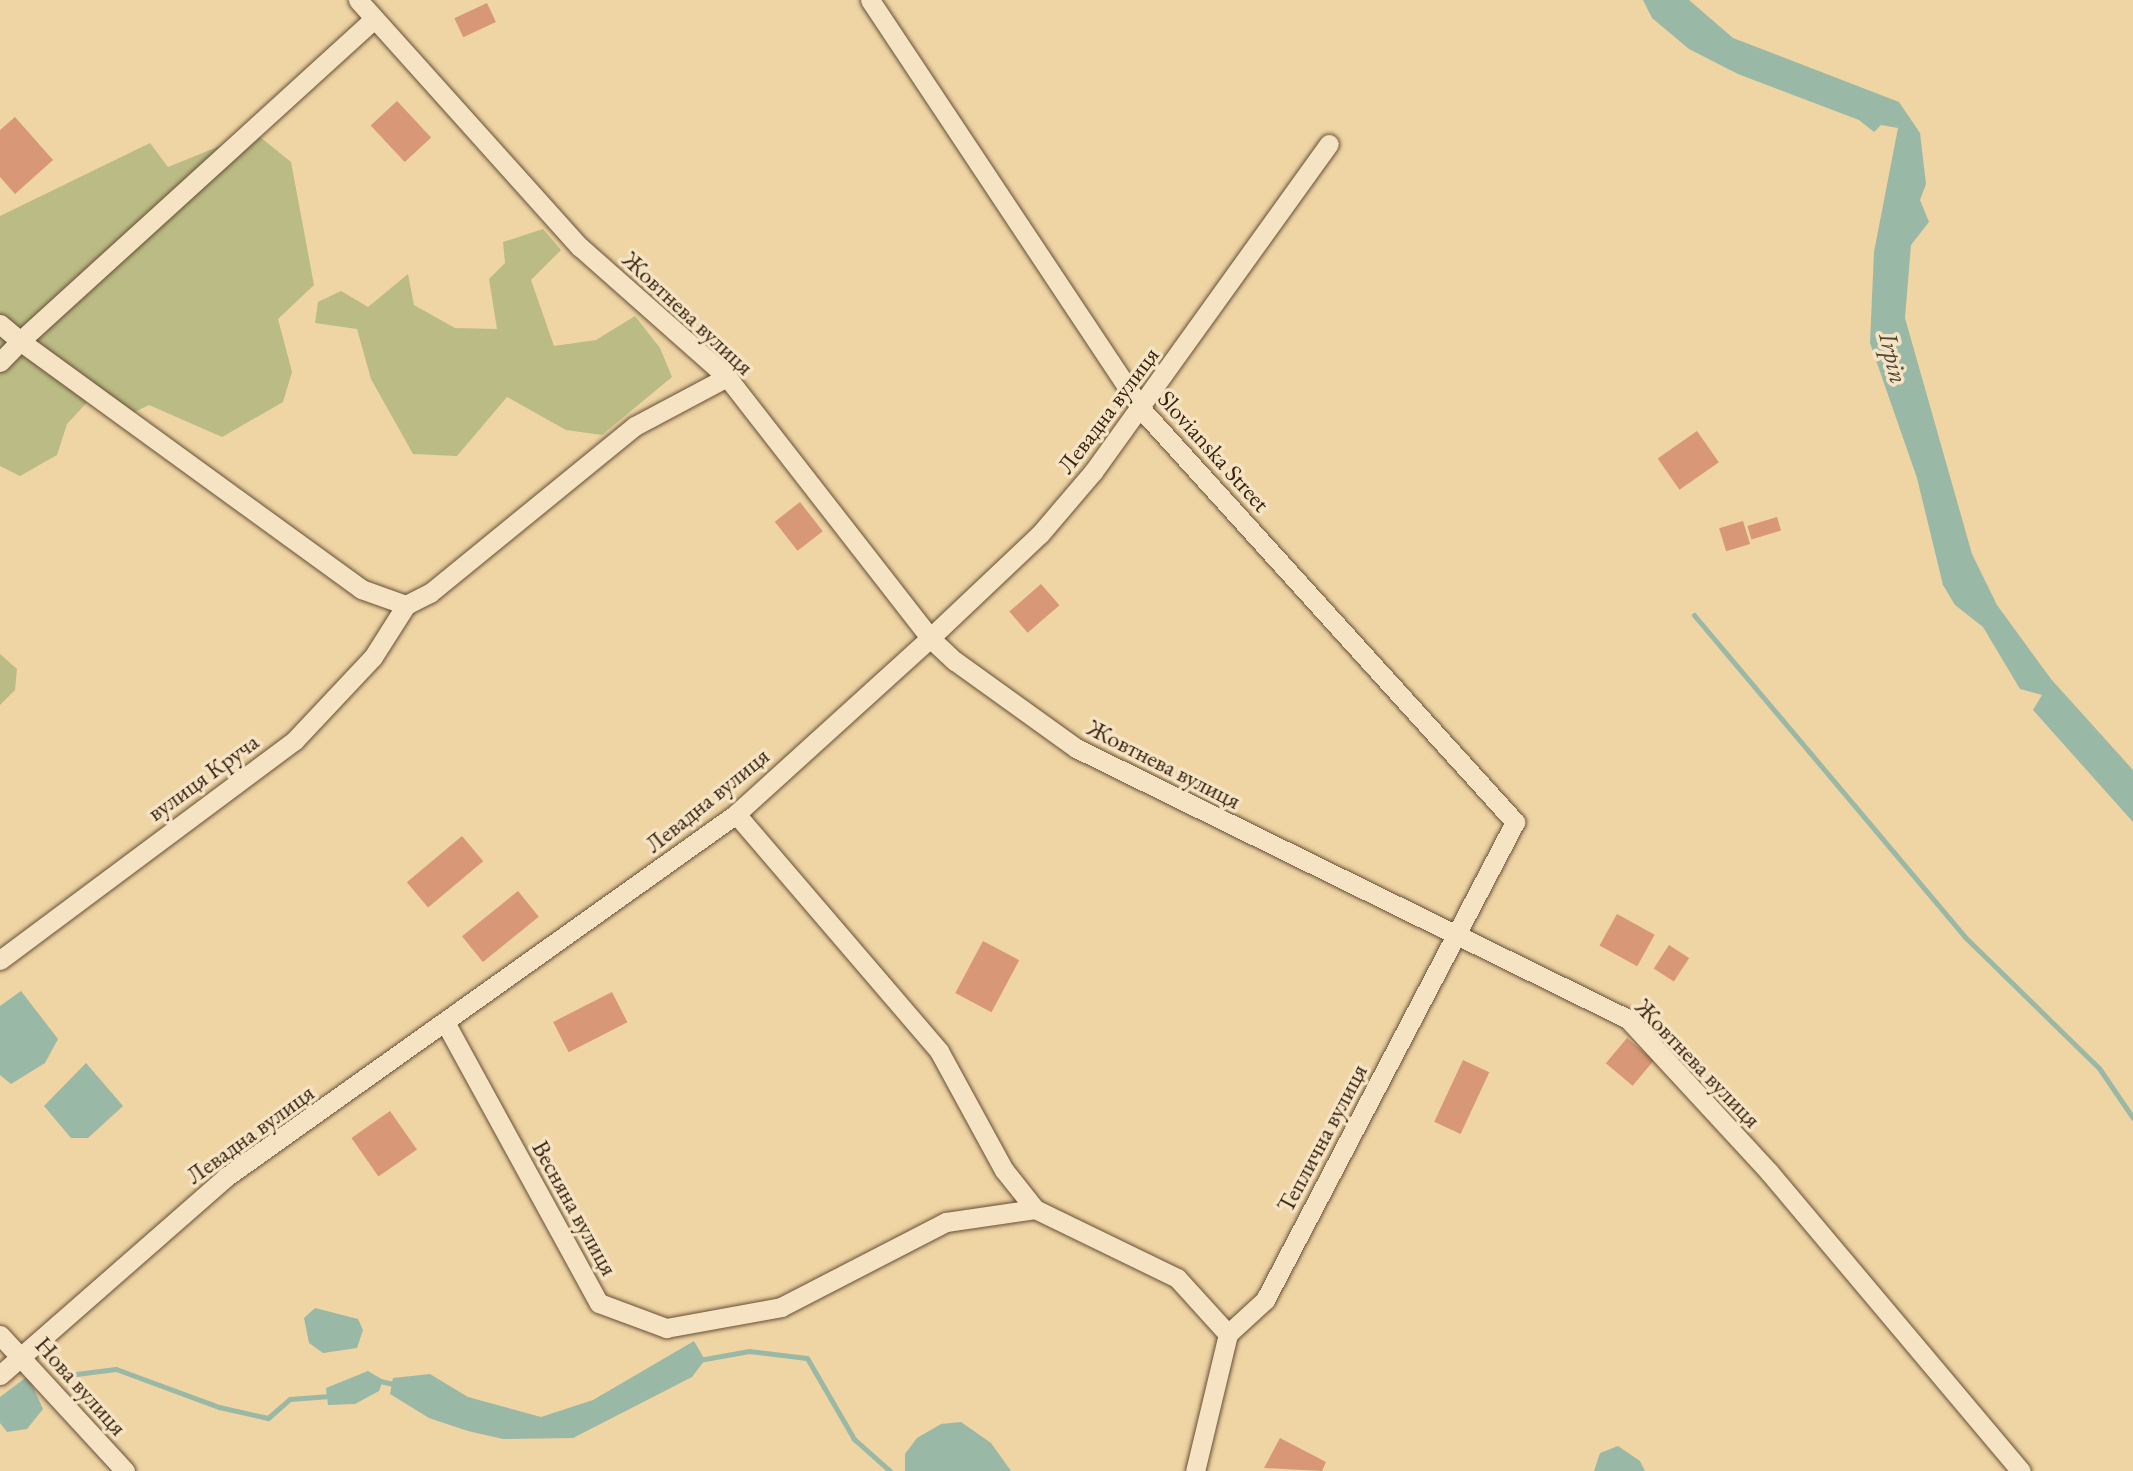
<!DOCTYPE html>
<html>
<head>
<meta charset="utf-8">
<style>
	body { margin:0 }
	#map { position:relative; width:2133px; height:1471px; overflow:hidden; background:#efd4a4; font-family:"EB Garamond",serif }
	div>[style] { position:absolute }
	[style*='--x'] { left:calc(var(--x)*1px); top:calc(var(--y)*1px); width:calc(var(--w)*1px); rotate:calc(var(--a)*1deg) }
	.green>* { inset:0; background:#bbbc85 }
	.water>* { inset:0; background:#9ab8a6 }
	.stream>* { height:5px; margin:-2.5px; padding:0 2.5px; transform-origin:2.5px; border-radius:2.5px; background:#9ab8a6 }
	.building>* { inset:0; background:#d89777; transform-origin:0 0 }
	.roads { filter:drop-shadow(0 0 2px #664f35) drop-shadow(0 0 2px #664f35) }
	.street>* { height:19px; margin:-9.5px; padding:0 9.5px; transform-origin:9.5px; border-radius:9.5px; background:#f5e3c4 }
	span { translate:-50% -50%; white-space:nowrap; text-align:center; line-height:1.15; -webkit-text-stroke:7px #f5e3c4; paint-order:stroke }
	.street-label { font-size:24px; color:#382310 }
	.water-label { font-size:26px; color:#504836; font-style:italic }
</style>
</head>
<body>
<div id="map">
	<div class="green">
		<div style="clip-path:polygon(254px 132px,291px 162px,314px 285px,278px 319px,292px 372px,283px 402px,222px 437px,149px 405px,129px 415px,93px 396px,67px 424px,57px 455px,20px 476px,0 466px,0 216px,150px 143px,168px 167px)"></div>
		<div style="clip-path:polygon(543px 229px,561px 250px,531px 280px,554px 346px,596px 340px,635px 316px,660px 348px,672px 377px,602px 435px,566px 430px,507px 397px,457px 456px,413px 454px,371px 379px,357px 329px,315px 323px,318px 302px,341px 291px,368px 307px,408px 274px,414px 305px,455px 328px,497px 329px,489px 279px,505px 263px,503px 242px)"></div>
		<div style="clip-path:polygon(0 654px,17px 669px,15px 690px,0 705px)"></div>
	</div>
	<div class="water">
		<div style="clip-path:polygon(1643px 0,1689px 0,1733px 38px,1899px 102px,1920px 133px,1926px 184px,1920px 200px,1929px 222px,1911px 245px,1905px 318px,1972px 554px,1997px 605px,2051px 679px,2133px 770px,2133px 822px,2033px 710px,2042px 695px,2020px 689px,1983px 627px,1955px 605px,1943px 585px,1917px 478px,1870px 343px,1874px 252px,1898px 128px,1881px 125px,1874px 132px,1859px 120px,1738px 74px,1689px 49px,1652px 18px)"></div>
		<div style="clip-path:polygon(21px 991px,58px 1039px,45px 1063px,11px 1084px,0 1075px,0 1006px)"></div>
		<div style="clip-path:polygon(86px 1063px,123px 1106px,88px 1138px,71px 1138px,44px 1106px)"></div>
		<div style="clip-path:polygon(315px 1308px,358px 1319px,363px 1330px,357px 1348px,323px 1353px,309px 1343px,304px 1318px)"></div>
		<div style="clip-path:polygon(694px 1341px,705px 1360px,692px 1377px,573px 1438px,503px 1439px,468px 1431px,429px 1418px,390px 1394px,393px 1378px,430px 1374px,468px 1397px,541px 1417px,593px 1400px)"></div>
		<div style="clip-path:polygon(368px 1371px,383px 1380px,379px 1391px,355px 1404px,328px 1405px,326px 1388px)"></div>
		<div style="clip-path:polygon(28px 1376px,43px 1409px,27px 1429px,7px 1432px,0 1423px,0 1397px)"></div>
		<div style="clip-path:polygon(961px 1422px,991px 1443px,1011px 1471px,905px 1471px,905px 1454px,917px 1438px,941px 1424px)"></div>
		<div style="clip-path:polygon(1618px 1446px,1640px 1461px,1645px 1471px,1594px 1471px,1600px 1453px)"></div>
	</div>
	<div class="stream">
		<div style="--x:1694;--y:615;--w:421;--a:49.9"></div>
		<div style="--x:1965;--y:937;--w:187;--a:44.4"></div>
		<div style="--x:2099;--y:1068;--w:60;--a:55.8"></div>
		<div style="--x:699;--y:1360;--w:51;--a:-10.2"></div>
		<div style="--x:749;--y:1351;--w:58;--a:6.9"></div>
		<div style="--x:807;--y:1358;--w:94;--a:59.9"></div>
		<div style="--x:854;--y:1439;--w:48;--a:41.6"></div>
		<div style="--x:76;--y:1374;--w:40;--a:-7.1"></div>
		<div style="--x:116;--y:1369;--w:110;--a:20.3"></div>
		<div style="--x:219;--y:1407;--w:50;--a:12.7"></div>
		<div style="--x:268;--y:1418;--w:29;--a:-41"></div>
		<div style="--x:290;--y:1399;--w:40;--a:-4.3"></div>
		<div style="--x:376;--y:1380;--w:22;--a:13"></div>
	</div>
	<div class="building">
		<div style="left:487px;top:3px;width:21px;height:36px;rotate:65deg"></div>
		<div style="left:397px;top:101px;width:50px;height:36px;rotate:47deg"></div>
		<div style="clip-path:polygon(15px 117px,53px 160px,15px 194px,0 177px,0 130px)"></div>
		<div style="left:1697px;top:431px;width:38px;height:48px;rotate:55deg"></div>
		<div style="left:800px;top:502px;width:37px;height:32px;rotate:52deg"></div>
		<div style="left:1777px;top:517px;width:14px;height:31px;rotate:73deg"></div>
		<div style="left:1743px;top:521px;width:24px;height:25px;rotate:73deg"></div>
		<div style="left:1041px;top:584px;width:28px;height:42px;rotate:49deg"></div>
		<div style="left:462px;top:836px;width:33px;height:72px;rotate:50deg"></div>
		<div style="left:518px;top:891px;width:33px;height:72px;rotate:51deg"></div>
		<div style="left:1617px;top:914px;width:43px;height:36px;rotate:29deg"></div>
		<div style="left:983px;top:941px;width:41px;height:59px;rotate:28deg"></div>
		<div style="left:1669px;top:945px;width:24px;height:28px;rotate:33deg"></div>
		<div style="left:612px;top:992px;width:34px;height:66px;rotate:63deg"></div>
		<div style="left:1627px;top:1038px;width:35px;height:33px;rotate:40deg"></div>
		<div style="left:1463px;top:1060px;width:29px;height:68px;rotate:25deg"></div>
		<div style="left:390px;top:1111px;width:47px;height:47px;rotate:55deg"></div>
		<div style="clip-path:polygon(1280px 1438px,1326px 1462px,1322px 1471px,1264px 1468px)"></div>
	</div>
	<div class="roads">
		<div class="street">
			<div style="--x:358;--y:0;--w:332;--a:48.1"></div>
			<div style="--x:580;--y:247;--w:196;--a:41.5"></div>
			<div style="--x:727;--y:377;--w:331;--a:52.1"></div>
			<div style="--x:930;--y:638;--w:34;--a:43"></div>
			<div style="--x:955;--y:661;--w:149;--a:35.7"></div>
			<div style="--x:1076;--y:748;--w:615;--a:26.15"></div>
			<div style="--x:1628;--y:1019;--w:208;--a:47.3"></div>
			<div style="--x:1769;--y:1172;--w:391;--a:49.9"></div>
			<div style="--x:870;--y:0;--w:492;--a:56.4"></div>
			<div style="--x:1142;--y:410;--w:556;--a:47.84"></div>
			<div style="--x:1515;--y:822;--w:539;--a:117.61"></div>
			<div style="--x:1265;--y:1300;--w:50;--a:137.4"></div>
			<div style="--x:1228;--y:1334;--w:141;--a:103.5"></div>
			<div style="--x:0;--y:324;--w:26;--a:40"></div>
			<div style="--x:20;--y:341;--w:479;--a:-42.3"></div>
			<div style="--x:0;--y:362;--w:29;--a:-46"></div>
			<div style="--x:20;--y:341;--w:422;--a:36"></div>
			<div style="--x:361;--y:589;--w:48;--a:19.6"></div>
			<div style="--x:406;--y:605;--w:27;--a:-27"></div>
			<div style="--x:430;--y:593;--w:264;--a:-39.2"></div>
			<div style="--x:635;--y:426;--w:104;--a:-28"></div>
			<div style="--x:736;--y:814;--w:312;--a:49.4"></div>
			<div style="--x:939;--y:1051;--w:136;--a:61.4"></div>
			<div style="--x:1004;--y:1170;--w:50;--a:51.5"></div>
			<div style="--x:0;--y:960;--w:367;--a:-36.7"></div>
			<div style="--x:294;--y:741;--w:115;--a:-46.8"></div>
			<div style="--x:373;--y:657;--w:62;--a:-57.6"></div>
			<div style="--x:446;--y:1024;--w:318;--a:61.3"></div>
			<div style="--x:599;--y:1303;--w:72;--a:20.5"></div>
			<div style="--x:666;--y:1328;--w:117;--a:-10.3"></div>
			<div style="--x:781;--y:1307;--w:186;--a:-27.3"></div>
			<div style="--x:946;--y:1222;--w:90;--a:-8.3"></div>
			<div style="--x:1035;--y:1209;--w:158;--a:25.9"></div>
			<div style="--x:1177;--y:1278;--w:76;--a:47.7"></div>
			<div style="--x:0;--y:1335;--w:185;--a:47.4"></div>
			<div style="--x:0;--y:1375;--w:300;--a:-41.2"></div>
			<div style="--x:226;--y:1177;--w:626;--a:-35.44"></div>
			<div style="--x:736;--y:814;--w:262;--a:-42.2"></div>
			<div style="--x:930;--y:638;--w:151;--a:-43.4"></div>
			<div style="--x:1040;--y:534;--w:82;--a:-49.5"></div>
			<div style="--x:1093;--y:472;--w:404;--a:-54.3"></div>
		</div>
	</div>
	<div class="street-label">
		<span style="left:688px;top:313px;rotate:43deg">Жовтнева вулиця</span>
		<span style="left:1108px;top:410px;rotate:-53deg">Левадна вулиця</span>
		<span style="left:1214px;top:451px;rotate:48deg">Slovianska Street</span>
		<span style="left:1164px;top:764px;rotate:27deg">Жовтнева вулиця</span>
		<span style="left:203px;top:777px;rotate:-36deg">вулиця Круча</span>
		<span style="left:707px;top:800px;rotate:-39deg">Левадна вулиця</span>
		<span style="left:1698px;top:1063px;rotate:46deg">Жовтнева вулиця</span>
		<span style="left:250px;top:1134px;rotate:-36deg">Левадна вулиця</span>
		<span style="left:1322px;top:1138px;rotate:-62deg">Теплична вулиця</span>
		<span style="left:575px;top:1208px;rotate:61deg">Весняна вулиця</span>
		<span style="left:81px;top:1386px;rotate:48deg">Нова вулиця</span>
	</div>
	<div class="water-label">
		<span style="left:1893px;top:358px;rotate:76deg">Irpin</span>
	</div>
</div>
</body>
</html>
